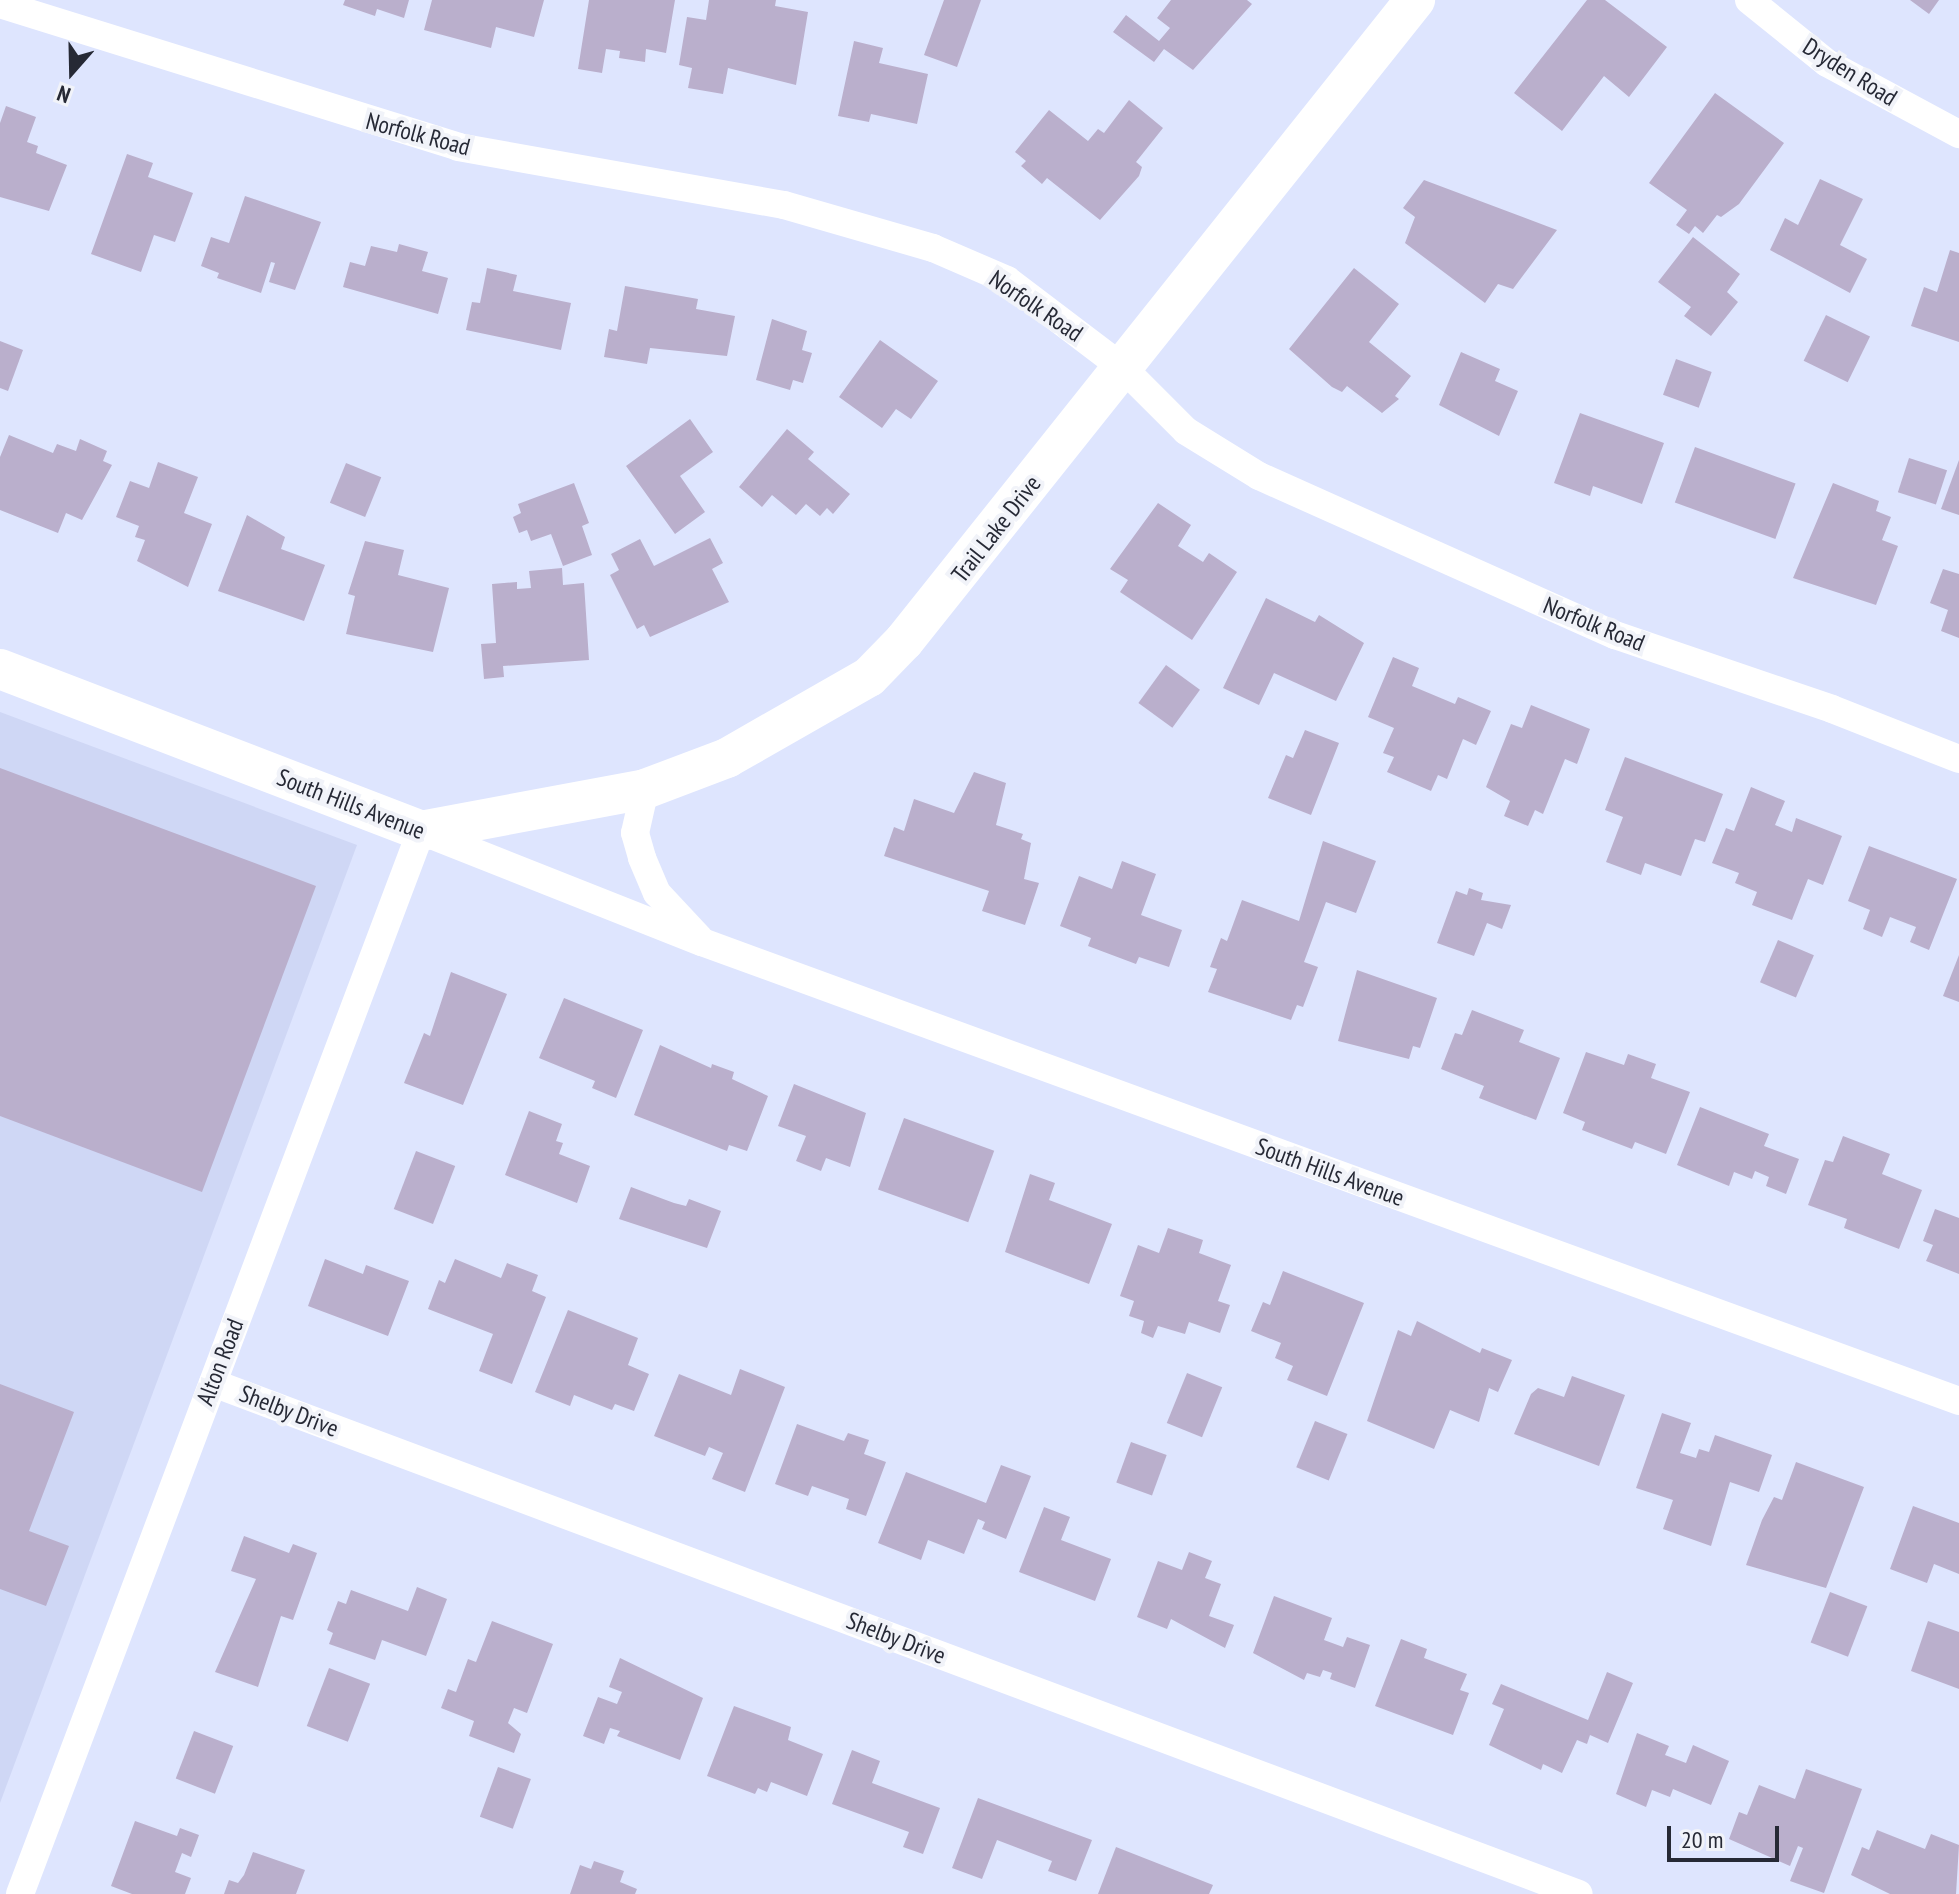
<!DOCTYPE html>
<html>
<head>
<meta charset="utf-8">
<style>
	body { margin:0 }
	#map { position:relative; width:1959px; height:1894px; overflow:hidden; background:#dee5fe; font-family:"PT Sans Narrow",sans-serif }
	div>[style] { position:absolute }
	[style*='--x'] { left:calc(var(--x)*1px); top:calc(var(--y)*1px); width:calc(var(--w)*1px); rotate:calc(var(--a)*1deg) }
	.built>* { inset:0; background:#cfd7f5 }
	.building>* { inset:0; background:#baafcc; transform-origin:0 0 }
	.street>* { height:28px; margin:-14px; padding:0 14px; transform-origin:14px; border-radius:14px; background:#fff }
	.secondary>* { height:40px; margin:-20px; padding:0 20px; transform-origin:20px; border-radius:20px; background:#fff }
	span { translate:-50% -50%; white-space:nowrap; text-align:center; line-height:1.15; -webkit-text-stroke:8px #f1f3f9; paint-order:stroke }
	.street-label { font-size:24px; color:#262935 }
	.north { position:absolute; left:32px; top:32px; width:80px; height:80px; -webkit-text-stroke:6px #f1f3f9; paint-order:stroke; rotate:200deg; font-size:22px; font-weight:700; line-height:32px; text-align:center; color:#262935 }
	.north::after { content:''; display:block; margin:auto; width:28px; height:36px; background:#262935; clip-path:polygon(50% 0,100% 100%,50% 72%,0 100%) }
	.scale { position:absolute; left:1667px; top:1826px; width:112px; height:36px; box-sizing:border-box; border:4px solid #262935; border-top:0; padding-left:10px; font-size:24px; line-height:28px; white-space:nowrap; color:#262935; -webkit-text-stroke:6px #f1f3f9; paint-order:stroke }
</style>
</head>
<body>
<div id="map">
	<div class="built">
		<div style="clip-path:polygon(0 712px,357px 845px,0 1803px)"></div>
	</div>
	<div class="building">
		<div style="clip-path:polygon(345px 0,409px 0,404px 18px,377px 9px,375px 16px,343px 5px)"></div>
		<div style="clip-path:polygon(432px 0,544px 0,534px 37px,496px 27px,491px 48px,424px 30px)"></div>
		<div style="clip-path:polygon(589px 0,675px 0,666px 53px,646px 49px,645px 62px,619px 58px,620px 51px,606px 49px,602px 73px,578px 69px)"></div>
		<div style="clip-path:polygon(709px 0,776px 0,775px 6px,808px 12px,796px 85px,728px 68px,723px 94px,688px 88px,692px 68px,679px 65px,687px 17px,706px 20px)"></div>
		<div style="clip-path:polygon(944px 0,981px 0,957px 67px,924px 55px)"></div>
		<div style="clip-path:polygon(1171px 0,1247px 0,1252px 4px,1193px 70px,1164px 49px,1154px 62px,1113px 32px,1126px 15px,1159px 41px,1170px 28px,1157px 18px)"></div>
		<div style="clip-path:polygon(1587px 0,1605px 0,1667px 47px,1629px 97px,1604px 76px,1562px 131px,1514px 93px)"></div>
		<div style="clip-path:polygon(1910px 0,1939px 0,1929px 14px)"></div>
		<div style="clip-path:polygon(854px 41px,883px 48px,879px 63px,928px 74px,917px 124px,871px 114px,869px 122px,838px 116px)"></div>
		<div style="clip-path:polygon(1715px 93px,1784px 143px,1739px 204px,1721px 217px,1717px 215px,1703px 233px,1695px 226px,1689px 234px,1676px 225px,1687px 210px,1649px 183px)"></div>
		<div style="clip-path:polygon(1129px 100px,1163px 128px,1136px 162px,1142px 167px,1139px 176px,1100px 220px,1047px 178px,1042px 184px,1021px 166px,1026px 161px,1015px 152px,1049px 110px,1088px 141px,1098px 129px,1104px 133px)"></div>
		<div style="clip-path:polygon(6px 106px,36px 117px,27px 142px,38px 146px,36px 153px,67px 165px,49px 211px,0 197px,0 123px)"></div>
		<div style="clip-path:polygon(127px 154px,153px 163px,148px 177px,193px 193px,175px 242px,154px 235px,141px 272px,91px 254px)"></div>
		<div style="clip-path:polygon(1820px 179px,1863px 199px,1840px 245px,1867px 259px,1850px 293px,1770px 250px,1785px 218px,1798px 225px)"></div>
		<div style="clip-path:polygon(1424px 180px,1557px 230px,1513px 289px,1498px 284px,1485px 303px,1405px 243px,1415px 217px,1403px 208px)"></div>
		<div style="clip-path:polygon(245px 196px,321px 222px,295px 290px,269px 282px,275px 263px,271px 262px,261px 293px,217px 278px,219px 273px,201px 266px,211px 237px,229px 243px)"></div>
		<div style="clip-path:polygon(1693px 237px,1740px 274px,1727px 292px,1738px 302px,1711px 336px,1684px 316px,1691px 307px,1658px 282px)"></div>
		<div style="clip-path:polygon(399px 244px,428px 252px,422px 271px,448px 278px,438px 314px,343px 287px,350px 262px,365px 266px,371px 246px,397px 252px)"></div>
		<div style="clip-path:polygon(1950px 250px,1959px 253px,1959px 342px,1911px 326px,1924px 287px,1937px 292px)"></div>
		<div style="clip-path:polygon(487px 268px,517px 275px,513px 291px,571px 303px,561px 350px,466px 330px,472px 302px,480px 303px)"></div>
		<div style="clip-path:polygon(1354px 268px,1399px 304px,1369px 342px,1411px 376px,1395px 396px,1399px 399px,1382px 413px,1347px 386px,1342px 392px,1332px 387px,1289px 349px)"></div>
		<div style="clip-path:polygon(625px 286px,698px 299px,696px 309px,735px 316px,727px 356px,650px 348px,647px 364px,604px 357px,609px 329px,617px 331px)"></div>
		<div style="left:1826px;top:315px;width:49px;height:51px;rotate:26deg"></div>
		<div style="clip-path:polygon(772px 319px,807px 331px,802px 350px,812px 353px,803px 383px,793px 380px,790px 390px,756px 380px)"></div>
		<div style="clip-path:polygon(880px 340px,938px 381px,911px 419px,896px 409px,882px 428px,839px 397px)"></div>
		<div style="clip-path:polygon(0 341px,23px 350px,8px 391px,0 388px)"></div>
		<div style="clip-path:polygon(1461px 352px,1500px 369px,1495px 381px,1518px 391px,1499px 436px,1439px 405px)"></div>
		<div style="left:1676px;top:359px;width:38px;height:38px;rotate:20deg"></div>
		<div style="clip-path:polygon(1580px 413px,1664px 443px,1642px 504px,1593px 486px,1590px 496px,1554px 483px)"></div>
		<div style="clip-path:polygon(690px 419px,713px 452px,680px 476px,705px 512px,675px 534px,626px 466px)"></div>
		<div style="clip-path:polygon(787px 429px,814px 452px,808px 459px,850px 494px,833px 514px,827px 508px,820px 516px,806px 504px,796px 515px,772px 495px,762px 507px,739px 487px)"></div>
		<div style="clip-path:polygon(9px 435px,53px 453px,57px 444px,76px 451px,80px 439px,107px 451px,103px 461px,112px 465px,82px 520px,66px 513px,58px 533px,0 510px,0 457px)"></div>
		<div style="left:1695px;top:447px;width:107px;height:59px;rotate:20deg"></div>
		<div style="left:1909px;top:458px;width:40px;height:36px;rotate:18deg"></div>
		<div style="clip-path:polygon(1959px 460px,1959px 515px,1941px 509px)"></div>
		<div style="clip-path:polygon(158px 462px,198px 477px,184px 513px,212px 524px,188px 587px,137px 561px,145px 540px,135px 537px,139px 526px,116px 517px,130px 481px,149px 488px)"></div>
		<div style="left:346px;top:463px;width:38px;height:43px;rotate:22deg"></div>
		<div style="clip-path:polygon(574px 483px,589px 523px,582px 526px,592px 555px,563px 566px,551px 534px,531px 541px,527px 530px,519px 533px,513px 517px,521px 513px,518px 504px)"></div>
		<div style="clip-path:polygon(1833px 483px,1879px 501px,1876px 511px,1891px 517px,1882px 540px,1898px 546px,1876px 605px,1793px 578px)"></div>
		<div style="clip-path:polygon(1158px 503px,1191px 525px,1178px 546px,1203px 562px,1209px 553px,1237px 572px,1192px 640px,1120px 592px,1128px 580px,1110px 569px)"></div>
		<div style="clip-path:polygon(247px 515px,285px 537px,281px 549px,325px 565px,304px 621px,218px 591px)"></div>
		<div style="clip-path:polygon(710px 538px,723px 563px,712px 569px,729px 602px,650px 637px,644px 625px,637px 629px,610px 575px,619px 570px,611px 554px,640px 539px,654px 566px)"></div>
		<div style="clip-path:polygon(365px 541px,404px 550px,398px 575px,449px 588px,433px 652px,346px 634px,355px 596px,348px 594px)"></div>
		<div style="clip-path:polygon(562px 568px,563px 585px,584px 583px,589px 660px,503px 666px,504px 677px,484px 679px,481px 644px,496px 643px,492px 584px,517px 582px,517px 589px,531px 588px,529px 571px)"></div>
		<div style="clip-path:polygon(1943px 569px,1959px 574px,1959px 638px,1941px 631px,1948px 610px,1930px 603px)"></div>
		<div style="clip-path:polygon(1266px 598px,1315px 622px,1319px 615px,1364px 643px,1336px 701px,1274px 673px,1259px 705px,1223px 688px)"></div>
		<div style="clip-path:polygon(1393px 657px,1419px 668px,1412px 686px,1455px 704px,1458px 697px,1491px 711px,1476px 745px,1463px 739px,1447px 779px,1438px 775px,1431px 791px,1387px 772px,1394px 757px,1383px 753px,1394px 728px,1368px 717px)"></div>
		<div style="left:1166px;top:665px;width:42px;height:47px;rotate:36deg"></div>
		<div style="clip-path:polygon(1531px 705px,1590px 729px,1577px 764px,1565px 759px,1543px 814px,1535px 810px,1528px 826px,1504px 816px,1510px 801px,1486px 787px,1511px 724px,1522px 728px)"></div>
		<div style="clip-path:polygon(1305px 730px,1339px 743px,1311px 815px,1268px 798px,1286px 755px,1293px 758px)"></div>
		<div style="clip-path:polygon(1625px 757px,1723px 794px,1705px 842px,1695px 839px,1681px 876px,1645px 863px,1641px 875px,1606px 862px,1623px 817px,1605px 810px)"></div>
		<div style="clip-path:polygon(0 768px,316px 886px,202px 1192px,0 1116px)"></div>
		<div style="clip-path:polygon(974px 772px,1006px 783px,996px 825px,1023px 834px,1021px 839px,1031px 843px,1024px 879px,1039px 883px,1025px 925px,982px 911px,989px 891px,884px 856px,894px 827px,904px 831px,914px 799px,954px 813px)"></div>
		<div style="clip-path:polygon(1751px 787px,1785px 801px,1775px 825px,1792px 832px,1796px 818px,1842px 836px,1823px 885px,1808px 879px,1792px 920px,1752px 905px,1757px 892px,1735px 883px,1739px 873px,1712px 863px,1726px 828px,1734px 831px)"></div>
		<div style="clip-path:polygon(1323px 841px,1376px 861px,1356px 913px,1326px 902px,1304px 962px,1318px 967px,1303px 1007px,1297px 1005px,1291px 1020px,1208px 992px,1217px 969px,1210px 967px,1221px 938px,1227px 941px,1242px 900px,1299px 921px)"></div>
		<div style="clip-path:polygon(1869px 846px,1957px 879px,1929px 950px,1910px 942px,1916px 927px,1890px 917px,1882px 937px,1863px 929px,1870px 910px,1848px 901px)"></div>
		<div style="clip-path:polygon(1122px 861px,1156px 874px,1141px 915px,1182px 930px,1169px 967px,1139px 957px,1136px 964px,1088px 946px,1091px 938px,1060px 926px,1079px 876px,1112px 889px)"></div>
		<div style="clip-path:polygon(1469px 888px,1483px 893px,1481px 900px,1511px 905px,1502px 929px,1487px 923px,1474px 956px,1437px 943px,1456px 891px,1467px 895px)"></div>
		<div style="left:1778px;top:940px;width:39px;height:46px;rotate:23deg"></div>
		<div style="clip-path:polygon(1959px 955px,1959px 1002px,1943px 996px)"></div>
		<div style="clip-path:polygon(1357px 970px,1437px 998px,1420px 1048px,1413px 1046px,1409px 1059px,1338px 1041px)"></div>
		<div style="clip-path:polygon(451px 972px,507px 994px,463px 1105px,404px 1083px,424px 1033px,430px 1036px)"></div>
		<div style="clip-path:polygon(564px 998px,643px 1030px,616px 1098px,592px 1088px,595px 1081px,539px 1058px)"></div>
		<div style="clip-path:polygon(1472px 1010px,1524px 1030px,1519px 1042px,1560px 1058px,1536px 1120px,1479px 1098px,1484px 1086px,1441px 1069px,1455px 1033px,1462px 1035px)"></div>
		<div style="clip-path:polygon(660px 1045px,711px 1068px,712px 1064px,734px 1072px,732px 1079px,768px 1096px,747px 1151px,729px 1145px,727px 1151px,634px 1115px)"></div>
		<div style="clip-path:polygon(1586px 1052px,1624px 1065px,1628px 1054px,1656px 1064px,1651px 1078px,1690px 1092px,1666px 1154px,1635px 1142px,1632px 1149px,1582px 1130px,1585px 1122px,1563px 1113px)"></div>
		<div style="clip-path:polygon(794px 1084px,866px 1113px,850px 1167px,826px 1158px,821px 1171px,796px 1161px,806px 1136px,778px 1126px)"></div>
		<div style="clip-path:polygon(1700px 1107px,1769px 1134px,1764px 1146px,1799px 1159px,1786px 1194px,1766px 1186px,1769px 1177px,1755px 1171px,1752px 1179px,1734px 1172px,1729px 1186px,1677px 1165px)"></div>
		<div style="clip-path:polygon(529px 1111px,562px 1124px,556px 1141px,563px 1143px,559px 1154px,590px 1166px,577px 1203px,505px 1175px)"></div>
		<div style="left:904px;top:1118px;width:96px;height:76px;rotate:20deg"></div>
		<div style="clip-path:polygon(1843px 1136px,1890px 1154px,1882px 1174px,1922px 1190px,1899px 1249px,1844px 1228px,1847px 1219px,1808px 1205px,1825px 1160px,1833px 1162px)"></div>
		<div style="left:416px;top:1151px;width:42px;height:62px;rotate:21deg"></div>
		<div style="clip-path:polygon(1030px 1174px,1055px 1183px,1049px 1200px,1112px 1224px,1089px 1284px,1005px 1252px)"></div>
		<div style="clip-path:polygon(631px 1187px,674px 1203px,686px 1206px,689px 1199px,721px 1211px,707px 1248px,619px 1219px)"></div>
		<div style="clip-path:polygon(1935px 1209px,1959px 1218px,1959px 1274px,1926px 1261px,1933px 1245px,1923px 1241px)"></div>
		<div style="clip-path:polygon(1168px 1228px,1203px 1240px,1199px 1253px,1231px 1265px,1218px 1301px,1230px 1305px,1220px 1333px,1189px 1322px,1185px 1334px,1158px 1326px,1153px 1338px,1141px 1333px,1144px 1321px,1129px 1316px,1134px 1301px,1120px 1296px,1138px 1245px,1159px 1253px)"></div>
		<div style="clip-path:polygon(325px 1259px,363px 1274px,366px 1265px,409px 1281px,388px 1336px,308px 1306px)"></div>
		<div style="clip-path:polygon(455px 1259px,501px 1278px,507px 1263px,538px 1275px,532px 1291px,546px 1297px,512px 1384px,479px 1371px,493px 1334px,428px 1309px,439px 1280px,445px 1283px)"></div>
		<div style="clip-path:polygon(1283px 1271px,1364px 1303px,1327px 1396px,1287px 1380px,1293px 1366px,1275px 1358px,1281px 1343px,1251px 1331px,1263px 1302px,1270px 1305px)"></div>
		<div style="clip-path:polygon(568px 1310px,638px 1338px,628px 1365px,649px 1374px,634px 1411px,615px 1404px,612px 1410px,574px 1395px,570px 1406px,535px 1392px)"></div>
		<div style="clip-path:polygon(1417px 1321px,1480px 1353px,1482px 1348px,1512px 1360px,1498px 1392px,1489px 1388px,1479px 1422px,1450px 1410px,1434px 1449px,1367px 1421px,1398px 1330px,1411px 1336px)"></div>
		<div style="clip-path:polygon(740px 1369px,785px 1387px,745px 1492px,712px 1479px,723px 1453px,709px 1447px,705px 1456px,654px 1436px,679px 1374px,731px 1395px)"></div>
		<div style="left:1187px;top:1373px;width:38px;height:54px;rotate:22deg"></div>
		<div style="clip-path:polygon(1572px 1376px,1625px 1395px,1599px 1466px,1514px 1434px,1531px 1394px,1538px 1388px,1564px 1397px)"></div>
		<div style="clip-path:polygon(0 1384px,74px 1412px,29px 1531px,69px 1546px,46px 1606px,0 1589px)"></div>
		<div style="clip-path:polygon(1662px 1413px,1691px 1423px,1680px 1453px,1696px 1458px,1699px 1449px,1709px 1452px,1715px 1435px,1772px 1455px,1759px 1492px,1730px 1482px,1711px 1546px,1663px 1529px,1673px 1500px,1636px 1488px)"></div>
		<div style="left:1315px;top:1421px;width:35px;height:50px;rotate:22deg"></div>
		<div style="clip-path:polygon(797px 1424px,844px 1441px,848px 1433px,869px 1440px,864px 1454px,886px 1462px,866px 1516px,846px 1509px,849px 1499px,812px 1486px,808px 1496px,775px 1484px)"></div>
		<div style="left:1131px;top:1442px;width:38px;height:43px;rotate:20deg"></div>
		<div style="clip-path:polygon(1796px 1462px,1864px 1487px,1826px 1588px,1746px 1565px,1762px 1520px,1774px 1497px,1782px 1500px)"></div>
		<div style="clip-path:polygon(1001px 1465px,1031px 1476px,1006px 1539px,982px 1529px,985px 1522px,978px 1519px,964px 1554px,928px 1540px,921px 1560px,878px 1543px,906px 1472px,986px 1503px)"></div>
		<div style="clip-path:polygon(1913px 1506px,1959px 1523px,1959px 1574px,1934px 1564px,1927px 1583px,1890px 1569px)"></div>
		<div style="clip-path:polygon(1044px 1507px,1070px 1517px,1061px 1540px,1111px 1559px,1095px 1601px,1019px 1572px)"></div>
		<div style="clip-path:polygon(244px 1536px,289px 1553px,293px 1544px,317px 1553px,293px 1620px,281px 1616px,258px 1687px,215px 1672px,256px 1579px,231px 1571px)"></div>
		<div style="clip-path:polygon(1189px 1552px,1212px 1561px,1205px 1578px,1221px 1584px,1209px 1616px,1234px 1625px,1225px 1648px,1171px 1619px,1167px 1629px,1137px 1617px,1158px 1561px,1182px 1570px)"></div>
		<div style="clip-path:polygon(417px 1587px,447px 1599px,426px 1656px,382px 1640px,375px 1660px,329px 1644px,333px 1633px,327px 1630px,338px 1601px,346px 1604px,351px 1590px,408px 1611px)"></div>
		<div style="left:1830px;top:1592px;width:40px;height:54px;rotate:21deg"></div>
		<div style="clip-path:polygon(1274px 1596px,1332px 1618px,1324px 1640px,1343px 1647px,1347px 1637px,1370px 1645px,1355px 1688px,1330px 1679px,1332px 1673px,1323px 1670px,1320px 1677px,1307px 1673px,1304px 1680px,1253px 1653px)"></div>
		<div style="clip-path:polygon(492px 1621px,553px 1644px,527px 1713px,514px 1708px,508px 1723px,521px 1734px,514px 1753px,469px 1736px,474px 1721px,441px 1708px,448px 1689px,456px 1692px,468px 1659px,476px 1662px)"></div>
		<div style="clip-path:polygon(1928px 1621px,1959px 1632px,1959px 1689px,1911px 1671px)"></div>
		<div style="clip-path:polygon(1401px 1639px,1427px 1649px,1424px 1658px,1467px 1674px,1460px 1690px,1469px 1693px,1453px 1735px,1375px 1706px)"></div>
		<div style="clip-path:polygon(620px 1658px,703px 1698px,680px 1760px,617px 1736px,620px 1731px,610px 1728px,604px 1744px,583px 1736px,598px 1697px,617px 1704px,622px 1692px,609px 1687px)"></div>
		<div style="left:329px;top:1668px;width:44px;height:62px;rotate:21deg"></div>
		<div style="clip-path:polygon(1607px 1672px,1633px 1683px,1608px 1743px,1590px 1735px,1587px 1744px,1577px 1740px,1562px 1773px,1543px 1764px,1541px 1770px,1489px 1745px,1504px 1709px,1492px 1704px,1501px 1684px,1588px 1720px)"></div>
		<div style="clip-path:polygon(734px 1706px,791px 1727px,788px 1740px,823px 1754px,807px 1796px,771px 1782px,767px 1792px,758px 1788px,755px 1794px,707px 1776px)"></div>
		<div style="left:194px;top:1731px;width:42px;height:51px;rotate:21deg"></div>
		<div style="clip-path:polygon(1637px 1733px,1669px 1746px,1665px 1755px,1686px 1763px,1693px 1745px,1729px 1761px,1711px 1805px,1673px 1789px,1670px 1797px,1652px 1790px,1646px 1807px,1616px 1794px)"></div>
		<div style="clip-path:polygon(852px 1750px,880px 1761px,872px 1783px,940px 1808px,923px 1854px,903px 1847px,909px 1832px,832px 1804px)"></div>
		<div style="left:498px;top:1767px;width:35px;height:53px;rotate:20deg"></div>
		<div style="clip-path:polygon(1806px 1769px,1862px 1789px,1824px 1893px,1790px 1881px,1803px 1848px,1798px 1846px,1790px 1866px,1729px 1839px,1739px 1812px,1747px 1815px,1759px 1785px,1795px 1799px)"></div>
		<div style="clip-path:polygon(978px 1798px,1092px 1840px,1076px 1881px,1048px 1871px,1052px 1861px,997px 1840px,982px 1879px,952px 1868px)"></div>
		<div style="clip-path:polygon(135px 1821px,177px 1836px,180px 1828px,199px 1835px,191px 1857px,182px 1853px,175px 1872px,191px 1878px,185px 1894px,132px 1894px,111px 1886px)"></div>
		<div style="clip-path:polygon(1877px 1830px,1925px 1849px,1931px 1834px,1959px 1845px,1956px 1894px,1890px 1894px,1851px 1875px,1862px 1847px,1869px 1850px)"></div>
		<div style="clip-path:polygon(1116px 1847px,1213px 1885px,1209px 1894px,1098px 1894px)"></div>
		<div style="clip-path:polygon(253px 1852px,305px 1870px,296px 1894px,224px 1894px,229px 1880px,238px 1883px,244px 1875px)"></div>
		<div style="clip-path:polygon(594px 1861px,624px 1871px,620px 1882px,637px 1889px,635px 1894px,570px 1894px,580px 1865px,591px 1869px)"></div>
	</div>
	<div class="street">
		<div style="--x:1749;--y:0;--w:100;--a:38.9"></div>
		<div style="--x:1827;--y:63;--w:150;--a:28.3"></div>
		<div style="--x:0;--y:4;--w:480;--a:17.3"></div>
		<div style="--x:458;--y:147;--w:331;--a:10.1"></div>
		<div style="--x:784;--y:205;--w:155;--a:16.1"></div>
		<div style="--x:933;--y:248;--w:81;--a:23.4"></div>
		<div style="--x:1007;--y:280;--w:146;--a:37.2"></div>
		<div style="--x:1123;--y:368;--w:89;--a:45"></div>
		<div style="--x:1186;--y:431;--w:86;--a:31.7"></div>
		<div style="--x:1259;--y:476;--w:390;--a:24.1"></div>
		<div style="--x:1615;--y:635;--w:229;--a:18.8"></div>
		<div style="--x:1832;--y:709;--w:136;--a:21.5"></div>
		<div style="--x:645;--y:789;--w:45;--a:102.8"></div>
		<div style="--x:635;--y:833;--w:26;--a:74"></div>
		<div style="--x:642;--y:858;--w:38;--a:67"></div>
		<div style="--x:657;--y:893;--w:62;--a:47"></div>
		<div style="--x:213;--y:1383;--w:1458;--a:20.51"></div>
		<div style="--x:20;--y:1894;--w:1136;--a:-69.33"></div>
		<div style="--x:421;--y:831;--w:302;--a:21.6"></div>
		<div style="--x:702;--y:942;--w:1338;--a:20.06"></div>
	</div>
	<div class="secondary">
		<div style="--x:0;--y:669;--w:451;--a:21"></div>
		<div style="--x:421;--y:831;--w:228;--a:-10.6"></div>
		<div style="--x:645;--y:789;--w:88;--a:-20.7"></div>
		<div style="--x:727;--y:758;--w:163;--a:-29.7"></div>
		<div style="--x:869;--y:677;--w:50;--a:-45.8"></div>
		<div style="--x:904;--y:641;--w:820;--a:-51.44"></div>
	</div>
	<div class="street-label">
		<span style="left:1850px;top:72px;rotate:32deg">Dryden Road</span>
		<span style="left:418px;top:134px;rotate:15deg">Norfolk Road</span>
		<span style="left:1036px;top:306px;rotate:34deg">Norfolk Road</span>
		<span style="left:996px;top:529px;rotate:-52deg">Trail Lake Drive</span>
		<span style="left:1594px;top:624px;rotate:22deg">Norfolk Road</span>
		<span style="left:351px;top:804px;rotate:21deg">South Hills Avenue</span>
		<span style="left:1330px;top:1172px;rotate:20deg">South Hills Avenue</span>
		<span style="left:220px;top:1362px;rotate:-69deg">Alton Road</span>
		<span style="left:289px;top:1411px;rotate:21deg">Shelby Drive</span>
		<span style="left:896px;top:1638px;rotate:21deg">Shelby Drive</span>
	</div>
	<div class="north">N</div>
	<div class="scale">20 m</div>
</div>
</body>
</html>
